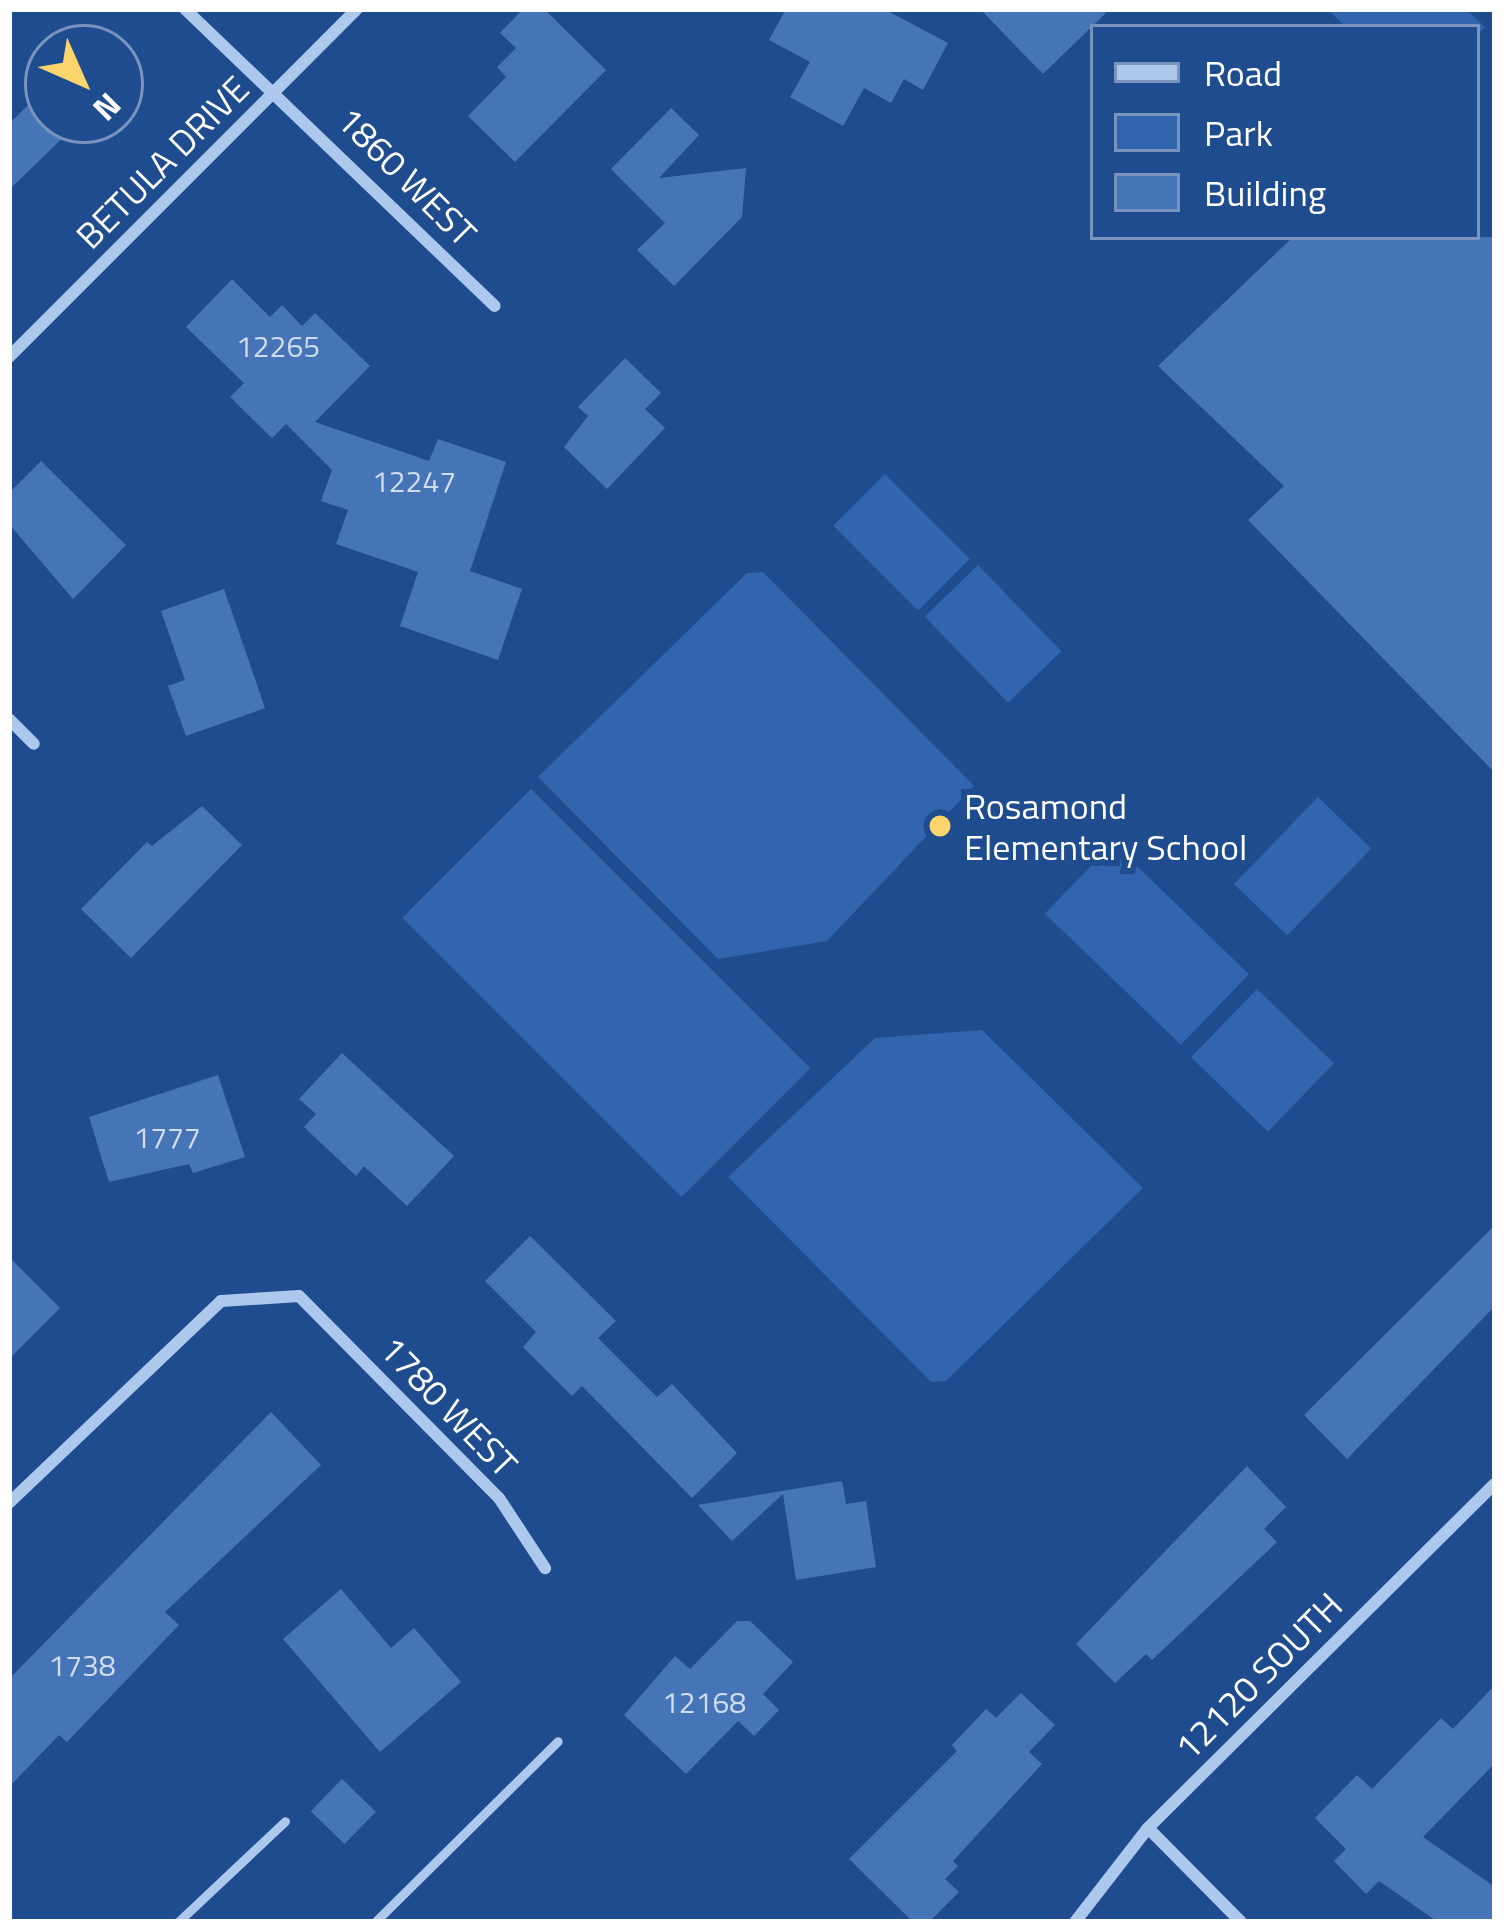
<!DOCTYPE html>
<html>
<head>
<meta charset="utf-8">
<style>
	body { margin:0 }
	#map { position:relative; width:1504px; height:1931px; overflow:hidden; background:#1e4c8f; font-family:"Titillium Web",sans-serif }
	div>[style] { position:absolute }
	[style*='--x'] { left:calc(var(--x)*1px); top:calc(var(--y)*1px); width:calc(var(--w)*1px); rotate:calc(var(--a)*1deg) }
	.green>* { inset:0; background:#3165ad; transform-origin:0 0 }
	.building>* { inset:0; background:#4675b7; transform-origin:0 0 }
	.service>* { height:9px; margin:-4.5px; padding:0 4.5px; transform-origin:4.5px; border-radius:4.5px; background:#adc8ed }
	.minor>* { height:12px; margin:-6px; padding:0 6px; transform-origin:6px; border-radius:6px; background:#adc8ed }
	.dots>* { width:33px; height:33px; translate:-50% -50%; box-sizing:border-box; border:6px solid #1e4c8f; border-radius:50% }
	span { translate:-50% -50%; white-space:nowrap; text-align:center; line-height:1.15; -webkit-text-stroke:12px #1e4c8f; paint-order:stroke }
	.number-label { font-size:30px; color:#d1dced }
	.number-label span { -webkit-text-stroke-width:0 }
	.street-label { font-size:36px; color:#fff }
	.poi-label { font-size:36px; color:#fff }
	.left { translate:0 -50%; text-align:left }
	.frame { position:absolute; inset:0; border:12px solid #fff; pointer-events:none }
	.legend { position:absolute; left:1090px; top:24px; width:390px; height:216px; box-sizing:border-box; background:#1e4c8f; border:3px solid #7894bc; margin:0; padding:15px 21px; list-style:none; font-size:36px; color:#fff }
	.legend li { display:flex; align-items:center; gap:24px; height:60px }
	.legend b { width:60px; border:3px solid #7894bc }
	.north { position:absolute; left:24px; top:24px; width:120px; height:120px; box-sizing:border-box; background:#1e4c8f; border:3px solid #7894bc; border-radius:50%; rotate:135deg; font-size:33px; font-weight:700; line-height:48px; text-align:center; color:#fff }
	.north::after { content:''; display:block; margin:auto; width:42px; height:54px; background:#fcd66c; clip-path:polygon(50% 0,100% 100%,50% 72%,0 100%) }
</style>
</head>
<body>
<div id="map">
	<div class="green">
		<div style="clip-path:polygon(1327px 9px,1466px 9px,1485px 27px,1477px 35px,1477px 27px,1346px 27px)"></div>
		<div style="left:885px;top:474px;width:120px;height:73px;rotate:45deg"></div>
		<div style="left:978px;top:565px;width:120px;height:74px;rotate:46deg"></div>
		<div style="clip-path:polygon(763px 572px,974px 786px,827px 941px,718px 959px,538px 777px,747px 573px)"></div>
		<div style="left:531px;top:789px;width:395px;height:182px;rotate:45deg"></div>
		<div style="left:1318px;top:797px;width:74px;height:121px;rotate:44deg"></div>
		<div style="left:1113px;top:843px;width:189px;height:98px;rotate:44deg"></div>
		<div style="left:1257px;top:989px;width:107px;height:95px;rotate:44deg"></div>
		<div style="clip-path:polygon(982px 1030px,1143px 1188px,946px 1381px,931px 1382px,728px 1177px,875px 1038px)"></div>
	</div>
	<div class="building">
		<div style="clip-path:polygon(523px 9px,544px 9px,606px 70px,515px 162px,468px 116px,506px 77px,497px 67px,516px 48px,500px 33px)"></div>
		<div style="clip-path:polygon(786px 9px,884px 9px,948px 43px,923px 90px,904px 79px,891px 103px,864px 88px,843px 126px,790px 97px,810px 62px,769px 40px)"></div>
		<div style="clip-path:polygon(980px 9px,1110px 9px,1043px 74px)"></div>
		<div style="clip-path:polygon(48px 85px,48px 120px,81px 120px,9px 190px,9px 124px)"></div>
		<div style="clip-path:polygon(671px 108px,699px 135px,659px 178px,746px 168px,742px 217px,674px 286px,637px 250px,665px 223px,611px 169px)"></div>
		<div style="clip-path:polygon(1293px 237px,1495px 237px,1495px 773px,1248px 520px,1284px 486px,1158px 366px)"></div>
		<div style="clip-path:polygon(232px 279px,270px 317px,282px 305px,302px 326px,315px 313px,370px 366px,315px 422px,429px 461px,438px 439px,506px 462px,470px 571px,522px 589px,498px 660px,400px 626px,418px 572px,336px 544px,348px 510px,321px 501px,332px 470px,286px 424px,272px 438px,230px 397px,244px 383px,186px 327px)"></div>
		<div style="clip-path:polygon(625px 358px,661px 393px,645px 409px,665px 428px,607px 489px,564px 447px,588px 416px,578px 407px)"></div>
		<div style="clip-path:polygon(41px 461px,126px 545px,73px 599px,9px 524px,9px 493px)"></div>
		<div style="clip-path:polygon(224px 589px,265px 708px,186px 736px,168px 686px,185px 680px,161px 611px)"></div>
		<div style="clip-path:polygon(202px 806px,242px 845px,131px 958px,81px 909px,147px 842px,152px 846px)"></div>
		<div style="clip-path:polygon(342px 1053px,454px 1156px,407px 1206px,364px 1166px,356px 1176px,304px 1127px,316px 1114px,299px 1099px)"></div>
		<div style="clip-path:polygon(218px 1075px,245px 1157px,193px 1173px,189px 1164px,109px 1182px,89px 1117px)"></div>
		<div style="clip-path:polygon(1495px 1225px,1495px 1306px,1347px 1459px,1304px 1415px)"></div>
		<div style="clip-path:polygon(530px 1236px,616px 1321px,598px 1338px,657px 1397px,672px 1384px,737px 1453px,692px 1498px,582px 1386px,572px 1396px,523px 1347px,536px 1332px,485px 1281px)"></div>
		<div style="clip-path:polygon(9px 1257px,60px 1308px,9px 1359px)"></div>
		<div style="clip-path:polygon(271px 1412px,321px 1465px,165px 1612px,179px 1625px,67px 1742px,59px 1735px,9px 1787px,9px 1679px)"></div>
		<div style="clip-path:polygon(1247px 1466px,1286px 1507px,1264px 1529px,1277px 1542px,1152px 1660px,1146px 1654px,1115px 1683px,1076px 1644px)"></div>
		<div style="clip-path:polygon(842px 1481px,846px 1504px,866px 1501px,876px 1567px,796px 1580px,783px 1494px,732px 1541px,698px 1505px)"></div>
		<div style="clip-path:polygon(341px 1589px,391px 1648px,414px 1628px,461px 1682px,380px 1752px,283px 1639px)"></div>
		<div style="clip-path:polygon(737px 1621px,750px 1621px,793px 1662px,763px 1694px,779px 1710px,754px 1736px,738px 1721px,686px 1774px,624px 1715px,675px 1656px,690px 1669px)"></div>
		<div style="clip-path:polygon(1495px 1685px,1495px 1763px,1423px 1837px,1495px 1887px,1495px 1922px,1438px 1922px,1379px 1881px,1366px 1894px,1334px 1861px,1346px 1849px,1315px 1818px,1357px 1775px,1372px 1789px,1441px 1718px,1453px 1729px)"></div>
		<div style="clip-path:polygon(1021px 1693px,1055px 1725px,1029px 1752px,1042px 1764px,953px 1861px,958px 1866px,945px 1879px,959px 1892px,929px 1922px,913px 1922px,849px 1859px,957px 1751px,952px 1745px,986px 1709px,996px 1718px)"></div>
		<div style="left:342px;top:1779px;width:47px;height:45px;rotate:44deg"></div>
	</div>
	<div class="service">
		<div style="--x:178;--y:1922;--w:147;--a:-43.3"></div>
		<div style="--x:375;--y:1922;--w:257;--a:-44.7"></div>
	</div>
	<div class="minor">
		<div style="--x:185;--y:9;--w:429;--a:43.8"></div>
		<div style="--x:9;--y:357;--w:492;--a:-45"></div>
		<div style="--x:9;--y:719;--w:35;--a:45"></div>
		<div style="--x:9;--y:1503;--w:293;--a:-43.6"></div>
		<div style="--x:221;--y:1301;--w:78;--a:-3.7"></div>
		<div style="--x:299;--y:1296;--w:284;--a:45.3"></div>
		<div style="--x:499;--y:1498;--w:84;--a:56.7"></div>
		<div style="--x:1148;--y:1828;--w:132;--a:45.3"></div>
		<div style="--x:1075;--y:1922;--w:119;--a:-52.2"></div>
		<div style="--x:1148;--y:1828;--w:489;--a:-44.8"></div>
	</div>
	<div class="dots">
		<div style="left:940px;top:826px;background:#fcd66c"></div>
	</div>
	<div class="number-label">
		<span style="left:278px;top:346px">12265</span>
		<span style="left:414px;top:481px">12247</span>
		<span style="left:167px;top:1137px">1777</span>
		<span style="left:82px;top:1665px">1738</span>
		<span style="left:704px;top:1702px">12168</span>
	</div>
	<div class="street-label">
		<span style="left:162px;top:162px;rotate:-45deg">BETULA DRIVE</span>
		<span style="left:407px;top:176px;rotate:45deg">1860 WEST</span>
		<span style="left:449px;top:1406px;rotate:46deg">1780 WEST</span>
		<span style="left:1258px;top:1676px;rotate:-45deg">12120 SOUTH</span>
	</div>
	<div class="poi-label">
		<span class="left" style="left:964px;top:826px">Rosamond<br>Elementary School</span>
	</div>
	<div class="frame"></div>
	<ul class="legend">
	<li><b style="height:15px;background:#adc8ed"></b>Road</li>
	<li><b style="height:33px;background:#3165ad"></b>Park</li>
	<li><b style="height:33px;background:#4675b7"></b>Building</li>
	</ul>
	<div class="north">N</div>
</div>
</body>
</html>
